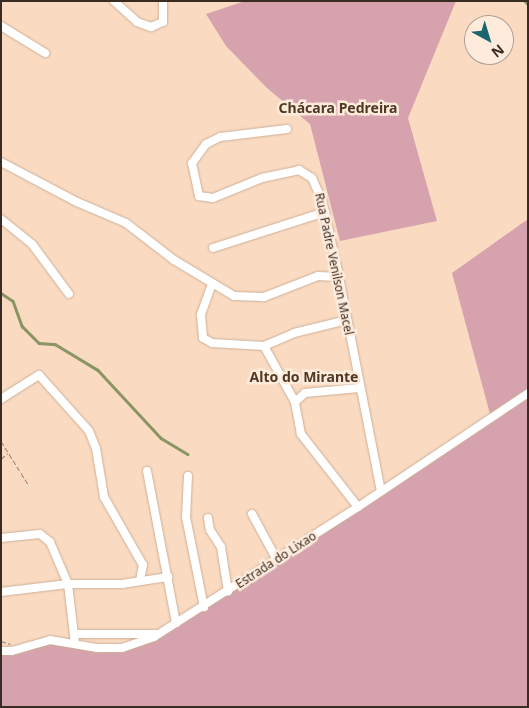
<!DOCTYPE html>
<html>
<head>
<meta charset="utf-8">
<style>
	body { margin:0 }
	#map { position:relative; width:529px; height:708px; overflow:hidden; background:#fadbc2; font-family:"Noto Sans",sans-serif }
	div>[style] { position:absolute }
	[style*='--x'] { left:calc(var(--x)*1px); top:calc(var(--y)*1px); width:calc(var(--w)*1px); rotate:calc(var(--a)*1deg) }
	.green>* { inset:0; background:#d6a2ae }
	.stream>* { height:2.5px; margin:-1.25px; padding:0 1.25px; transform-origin:1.25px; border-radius:1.25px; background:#899562 }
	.path>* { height:1px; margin-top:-0.5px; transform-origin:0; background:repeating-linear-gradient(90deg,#978270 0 5px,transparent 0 7.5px) }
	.roads { filter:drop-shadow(0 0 1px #ceb098) drop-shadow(0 0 1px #ceb098) }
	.street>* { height:8px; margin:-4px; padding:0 4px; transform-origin:4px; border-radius:4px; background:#fff }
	span { translate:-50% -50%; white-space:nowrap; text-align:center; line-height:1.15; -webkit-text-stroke:5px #feebdc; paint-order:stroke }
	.street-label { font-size:12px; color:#392d23 }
	.neighbourhood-label { font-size:14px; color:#503822; font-weight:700 }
	.frame { position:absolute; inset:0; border:2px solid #392d23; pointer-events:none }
	.north { position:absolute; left:464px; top:15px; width:50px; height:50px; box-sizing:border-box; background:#feebdc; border:1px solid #af9f92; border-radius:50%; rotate:141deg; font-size:14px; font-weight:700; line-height:20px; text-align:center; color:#392d23 }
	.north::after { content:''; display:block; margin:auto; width:18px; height:22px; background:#1a666f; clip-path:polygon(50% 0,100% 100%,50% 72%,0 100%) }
</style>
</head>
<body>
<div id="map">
	<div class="green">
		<div style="clip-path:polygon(245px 1px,456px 1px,408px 118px,437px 221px,340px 241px,310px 124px,267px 88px,226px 46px,206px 14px)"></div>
		<div style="clip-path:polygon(528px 219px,528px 391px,490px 414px,452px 273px)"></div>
		<div style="clip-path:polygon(528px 397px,528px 707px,1px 707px,1px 654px,18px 654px,48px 643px,117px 652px,155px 640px,385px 493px)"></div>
	</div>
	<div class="stream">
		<div style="--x:525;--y:1;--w:4;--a:45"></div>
		<div style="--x:1;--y:293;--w:14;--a:34"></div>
		<div style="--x:13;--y:301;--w:27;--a:70"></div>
		<div style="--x:22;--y:326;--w:24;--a:45"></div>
		<div style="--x:39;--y:343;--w:16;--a:4"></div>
		<div style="--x:55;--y:344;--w:50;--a:31.2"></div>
		<div style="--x:98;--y:370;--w:93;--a:47.2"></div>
		<div style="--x:161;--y:438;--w:31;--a:31"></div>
	</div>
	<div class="path">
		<div style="--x:1;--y:441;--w:51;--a:57.9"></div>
		<div style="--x:1;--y:459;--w:9;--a:-41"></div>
		<div style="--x:1;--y:641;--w:10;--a:17"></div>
	</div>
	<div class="roads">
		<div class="street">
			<div style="--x:114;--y:1;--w:31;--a:42"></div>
			<div style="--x:137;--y:22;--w:15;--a:20"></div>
			<div style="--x:151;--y:27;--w:13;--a:-23"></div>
			<div style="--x:163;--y:22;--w:21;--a:-90"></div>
			<div style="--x:1;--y:26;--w:52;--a:31.5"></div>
			<div style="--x:287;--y:129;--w:67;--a:173.2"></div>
			<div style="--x:220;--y:137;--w:16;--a:153"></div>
			<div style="--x:206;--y:144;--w:24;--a:126"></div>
			<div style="--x:192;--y:163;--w:34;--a:78"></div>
			<div style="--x:199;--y:196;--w:14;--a:8"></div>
			<div style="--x:213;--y:198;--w:53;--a:-22.2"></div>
			<div style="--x:262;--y:178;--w:38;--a:-12"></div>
			<div style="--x:299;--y:170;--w:15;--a:32"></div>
			<div style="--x:312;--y:178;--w:24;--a:66"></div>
			<div style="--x:322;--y:200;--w:69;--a:77.4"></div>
			<div style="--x:337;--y:267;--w:228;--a:78.9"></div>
			<div style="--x:1;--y:162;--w:86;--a:27.8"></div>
			<div style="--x:77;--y:202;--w:53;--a:23.2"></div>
			<div style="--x:126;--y:223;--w:61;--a:37.6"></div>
			<div style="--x:174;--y:260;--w:70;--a:31"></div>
			<div style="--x:234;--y:296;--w:30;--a:2"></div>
			<div style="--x:264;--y:297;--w:58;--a:-21.3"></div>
			<div style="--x:318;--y:276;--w:21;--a:3"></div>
			<div style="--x:1;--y:219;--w:40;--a:39"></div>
			<div style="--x:32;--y:244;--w:62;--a:53.5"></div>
			<div style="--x:213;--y:248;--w:118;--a:-17.8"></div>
			<div style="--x:212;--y:284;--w:33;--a:110"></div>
			<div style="--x:201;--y:315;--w:23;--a:85"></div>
			<div style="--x:203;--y:338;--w:10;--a:29"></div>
			<div style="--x:212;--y:343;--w:52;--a:3.3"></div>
			<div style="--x:264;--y:346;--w:64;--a:61"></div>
			<div style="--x:264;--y:346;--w:33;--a:-23"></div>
			<div style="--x:294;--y:333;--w:55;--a:-13.8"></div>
			<div style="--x:1;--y:399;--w:45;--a:-32.3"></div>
			<div style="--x:39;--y:375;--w:75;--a:48.2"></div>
			<div style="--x:89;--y:431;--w:18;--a:68"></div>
			<div style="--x:96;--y:448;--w:50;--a:80.7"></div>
			<div style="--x:104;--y:497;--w:78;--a:60.2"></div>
			<div style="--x:143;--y:565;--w:16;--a:101"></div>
			<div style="--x:147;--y:471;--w:155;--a:79.2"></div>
			<div style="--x:188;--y:476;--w:41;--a:92.8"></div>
			<div style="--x:186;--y:517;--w:92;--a:78.7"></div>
			<div style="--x:358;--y:507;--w:93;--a:-128"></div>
			<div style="--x:301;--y:434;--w:33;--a:-101"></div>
			<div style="--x:295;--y:402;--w:13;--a:-42"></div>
			<div style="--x:305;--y:393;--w:54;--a:-5.3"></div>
			<div style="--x:252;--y:514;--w:52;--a:61.5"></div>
			<div style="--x:208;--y:518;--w:12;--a:81"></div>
			<div style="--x:210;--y:530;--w:20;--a:57"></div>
			<div style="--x:221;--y:547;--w:45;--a:81"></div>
			<div style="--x:1;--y:538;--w:39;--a:-6"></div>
			<div style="--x:40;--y:534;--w:13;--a:39"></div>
			<div style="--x:50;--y:542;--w:46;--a:66.8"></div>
			<div style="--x:68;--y:584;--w:60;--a:83.3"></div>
			<div style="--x:1;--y:592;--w:67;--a:-6.8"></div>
			<div style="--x:68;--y:584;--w:54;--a:0"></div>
			<div style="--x:122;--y:584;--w:47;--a:-8.7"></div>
			<div style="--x:74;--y:634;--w:84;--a:0"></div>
			<div style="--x:1;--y:651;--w:11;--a:0"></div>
			<div style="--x:12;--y:651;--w:40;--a:-16"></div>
			<div style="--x:50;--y:640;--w:48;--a:9.7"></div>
			<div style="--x:97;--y:648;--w:25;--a:0"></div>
			<div style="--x:122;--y:648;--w:34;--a:-19"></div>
			<div style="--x:154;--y:637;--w:242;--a:-32.5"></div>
			<div style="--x:358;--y:507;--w:205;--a:-33.8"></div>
		</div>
	</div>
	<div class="street-label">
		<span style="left:334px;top:264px;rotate:78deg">Rua Padre Venilson Macel</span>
		<span style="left:276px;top:560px;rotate:-33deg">Estrada do Lixao</span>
	</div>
	<div class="neighbourhood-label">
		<span style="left:338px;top:108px">Chácara Pedreira</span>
		<span style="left:304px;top:377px">Alto do Mirante</span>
	</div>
	<div class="frame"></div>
	<div class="north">N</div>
</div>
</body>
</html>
